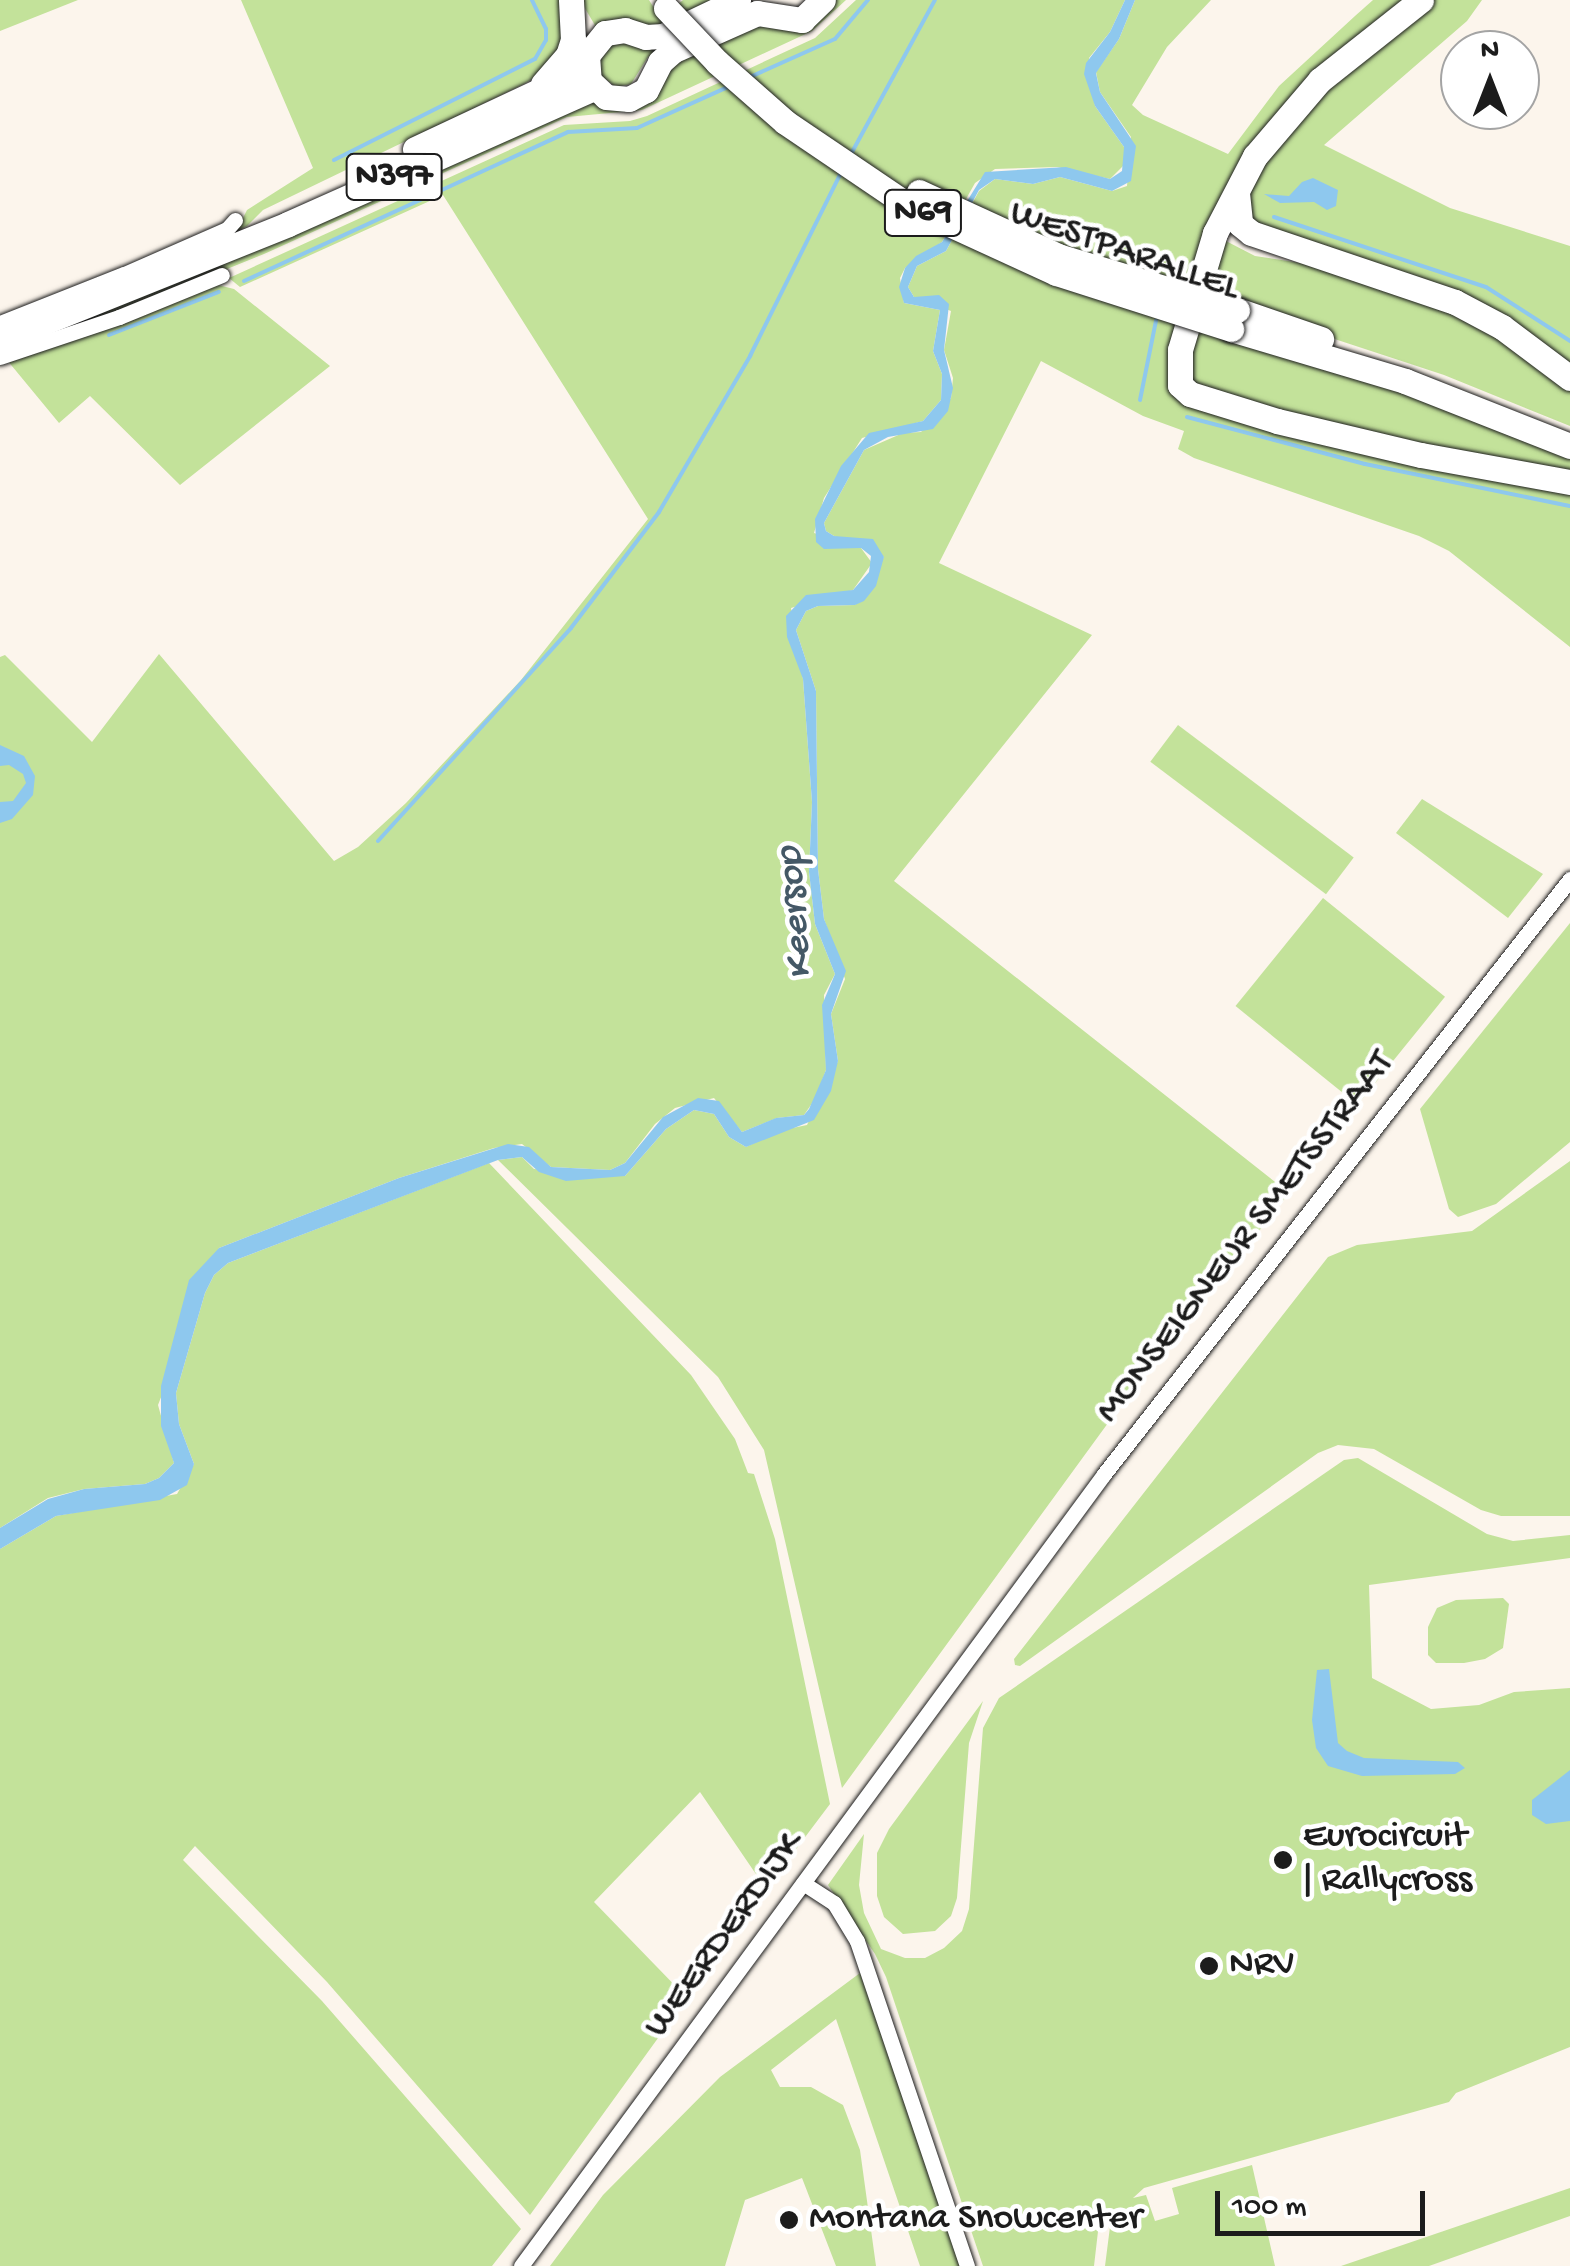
<!DOCTYPE html>
<html>
<head>
<meta charset="utf-8">
<style>
	body { margin:0 }
	#map { position:relative; width:1570px; height:2266px; overflow:hidden; background:#fcf5ec; font-family:"Gochi Hand",sans-serif }
	div>[style] { position:absolute }
	[style*='--x'] { left:calc(var(--x)*1px); top:calc(var(--y)*1px); width:calc(var(--w)*1px); rotate:calc(var(--a)*1deg) }
	.green>* { inset:0; background:#c3e29a; transform-origin:0 0 }
	.water>* { inset:0; background:#8ec8ee }
	.stream>* { height:4px; margin:-2px; padding:0 2px; transform-origin:2px; border-radius:2px; background:#8ec8ee }
	.roads { filter:drop-shadow(0 0 2px #1c1c1c) drop-shadow(0 0 2px #1c1c1c) }
	.minor>* { height:15px; margin:-7.5px; padding:0 7.5px; transform-origin:7.5px; border-radius:7.5px; background:#fff }
	.primary>* { height:25px; margin:-12.5px; padding:0 12.5px; transform-origin:12.5px; border-radius:12.5px; background:#fff }
	.bridges { filter:drop-shadow(0 0 2px #1c1c1c) drop-shadow(0 0 2px #1c1c1c) }
	.primary-bridge>* { height:25px; margin:-12.5px; padding:0 12.5px; transform-origin:12.5px; border-radius:12.5px; background:#fff }
	.dots>* { width:28px; height:28px; translate:-50% -50%; box-sizing:border-box; border:5px solid #fff; border-radius:50% }
	span { translate:-50% -50%; white-space:nowrap; text-align:center; line-height:1.15; -webkit-text-stroke:9px #fff; paint-order:stroke }
	.shield-label span { padding:2px 8px; background:#fff; border:2px solid; border-radius:8px; -webkit-text-stroke-width:0 }
	.shield-label { font-size:35px; color:#1c1c1c; font-weight:700 }
	.street-label { font-size:38px; color:#1c1c1c }
	.poi-label { font-size:38px; color:#1c1c1c }
	.left { translate:0 -50%; text-align:left }
	.water-label { font-size:40px; color:#445866; font-style:italic }
	.north { position:absolute; left:1440px; top:30px; width:100px; height:100px; box-sizing:border-box; background:#fff; border:2px solid #a4a4a4; border-radius:50%; rotate:0deg; font-size:28px; font-weight:700; line-height:40px; text-align:center; color:#1c1c1c }
	.north::after { content:''; display:block; margin:auto; width:35px; height:45px; background:#1c1c1c; clip-path:polygon(50% 0,100% 100%,50% 72%,0 100%) }
	.scale { position:absolute; left:1215px; top:2191px; width:210px; height:45px; box-sizing:border-box; border:5px solid #1c1c1c; border-top:0; padding-left:12px; font-size:30px; line-height:35px; white-space:nowrap; color:#1c1c1c; -webkit-text-stroke:8px #fff; paint-order:stroke }
</style>
</head>
<body>
<div id="map">
	<div class="green">
		<div style="clip-path:polygon(0 0,78px 0,0 31px)"></div>
		<div style="clip-path:polygon(241px 0,561px 0,567px 37px,542px 73px,524px 84px,263px 210px,247px 226px,212px 244px,239px 226px,247px 210px,313px 168px)"></div>
		<div style="clip-path:polygon(580px 0,649px 0,661px 19px,683px 0,724px 0,663px 29px,596px 27px)"></div>
		<div style="clip-path:polygon(831px 0,846px 0,812px 31px,642px 110px,567px 117px,264px 254px,118px 313px,0 347px,580px 99px,604px 104px,664px 72px,705px 40px)"></div>
		<div style="clip-path:polygon(856px 0,1125px 0,1110px 32px,1089px 58px,1095px 106px,1124px 147px,1126px 163px,1110px 179px,1057px 167px,995px 169px,975px 183px,942px 242px,905px 268px,900px 278px,904px 303px,940px 310px,933px 351px,942px 374px,941px 400px,923px 421px,862px 438px,824px 498px,814px 533px,861px 548px,872px 563px,853px 590px,791px 608px,803px 679px,812px 802px,809px 872px,815px 924px,835px 974px,824px 995px,826px 1070px,815px 1099px,804px 1115px,777px 1118px,742px 1132px,714px 1098px,675px 1108px,655px 1124px,625px 1163px,610px 1170px,551px 1167px,522px 1144px,494px 1148px,399px 1178px,219px 1248px,158px 1405px,174px 1463px,159px 1478px,145px 1484px,84px 1489px,48px 1498px,0 1528px,0 657px,5px 655px,92px 742px,159px 654px,334px 861px,358px 847px,406px 803px,521px 680px,648px 519px,443px 195px,240px 287px,229px 278px,564px 125px,630px 121px,647px 116px,815px 38px)"></div>
		<div style="clip-path:polygon(1135px 0,1211px 0,1167px 47px,1132px 105px,1143px 115px,1228px 154px,1279px 86px,1355px 16px,1373px 0,1408px 0,1287px 101px,1168px 364px,1168px 379px,1172px 387px,1570px 486px,1570px 647px,1449px 551px,1419px 536px,1194px 458px,1178px 449px,1184px 431px,1143px 416px,1041px 361px,939px 563px,1092px 635px,894px 881px,1289px 1193px,1108px 1423px,842px 1788px,764px 1450px,718px 1377px,498px 1160px,522px 1157px,534px 1169px,625px 1176px,666px 1129px,694px 1110px,714px 1114px,729px 1137px,746px 1147px,778px 1131px,807px 1125px,838px 1061px,831px 1014px,845px 979px,824px 919px,818px 869px,816px 691px,796px 630px,806px 611px,818px 606px,855px 605px,884px 557px,834px 536px,826px 531px,824px 523px,864px 450px,903px 433px,921px 432px,951px 398px,953px 378px,944px 350px,951px 311px,914px 297px,908px 287px,917px 266px,946px 251px,979px 191px,995px 179px,1033px 184px,1060px 177px,1112px 191px,1127px 186px,1131px 137px,1100px 92px,1096px 72px,1119px 39px)"></div>
		<div style="clip-path:polygon(1434px 0,1482px 0,1467px 21px,1324px 145px,1450px 208px,1570px 246px,1570px 367px,1251px 221px,1246px 199px,1257px 171px,1324px 88px)"></div>
		<div style="clip-path:polygon(624px 43px,643px 48px,669px 45px,648px 57px,631px 84px,616px 87px,600px 75px,598px 59px,610px 45px)"></div>
		<div style="clip-path:polygon(1224px 240px,1255px 256px,1340px 269px,1494px 331px,1570px 386px,1570px 426px,1444px 375px,1292px 325px,1229px 293px,1215px 335px,1285px 347px,1570px 451px,1570px 477px,1421px 451px,1191px 383px,1190px 348px)"></div>
		<div style="clip-path:polygon(214px 284px,234px 289px,330px 366px,180px 485px,90px 396px,59px 423px,7px 360px)"></div>
		<div style="left:1178px;top:725px;width:220px;height:46px;rotate:37deg"></div>
		<div style="clip-path:polygon(1422px 799px,1543px 874px,1508px 918px,1396px 833px)"></div>
		<div style="left:1323px;top:898px;width:157px;height:139px;rotate:39deg"></div>
		<div style="clip-path:polygon(1570px 923px,1570px 1142px,1496px 1204px,1458px 1217px,1449px 1209px,1420px 1109px)"></div>
		<div style="clip-path:polygon(1570px 1161px,1570px 1516px,1501px 1516px,1481px 1510px,1374px 1449px,1338px 1445px,1318px 1453px,1020px 1666px,1015px 1665px,1014px 1659px,1328px 1257px,1357px 1245px,1472px 1231px)"></div>
		<div style="clip-path:polygon(489px 1163px,691px 1375px,735px 1439px,748px 1473px,754px 1474px,775px 1539px,830px 1804px,766px 1889px,700px 1792px,594px 1902px,687px 1998px,530px 2215px,327px 1982px,195px 1846px,183px 1860px,322px 2001px,521px 2229px,492px 2266px,0 2266px,0 1549px,56px 1516px,177px 1494px,194px 1464px,179px 1424px,176px 1393px,205px 1293px,214px 1275px,228px 1263px)"></div>
		<div style="clip-path:polygon(1358px 1458px,1487px 1534px,1513px 1541px,1570px 1535px,1570px 1558px,1369px 1585px,1372px 1678px,1431px 1709px,1479px 1705px,1514px 1692px,1570px 1688px,1570px 2047px,1456px 2093px,1449px 2102px,1144px 2188px,1133px 2198px,1146px 2195px,1155px 2221px,1179px 2214px,1172px 2188px,1252px 2165px,1275px 2266px,1105px 2266px,1111px 2219px,1100px 2214px,1094px 2266px,983px 2266px,886px 1977px,875px 1954px,828px 1885px,864px 1834px,859px 1885px,864px 1913px,881px 1949px,905px 1958px,925px 1958px,944px 1948px,962px 1931px,969px 1909px,983px 1728px,999px 1698px,1344px 1460px)"></div>
		<div style="clip-path:polygon(1503px 1598px,1509px 1604px,1503px 1648px,1485px 1659px,1464px 1663px,1436px 1663px,1428px 1655px,1428px 1627px,1437px 1608px,1456px 1600px)"></div>
		<div style="clip-path:polygon(983px 1701px,969px 1743px,957px 1898px,951px 1916px,935px 1931px,903px 1934px,884px 1917px,877px 1896px,877px 1853px,889px 1829px)"></div>
		<div style="clip-path:polygon(860px 1973px,960px 2266px,920px 2266px,836px 2019px,771px 2070px,780px 2087px,811px 2087px,843px 2105px,860px 2150px,876px 2266px,836px 2266px,802px 2178px,745px 2200px,725px 2266px,550px 2266px,603px 2195px,720px 2077px)"></div>
		<div style="clip-path:polygon(1570px 2188px,1570px 2216px,1429px 2266px,1341px 2266px)"></div>
	</div>
	<div class="water">
		<div style="clip-path:polygon(1125px 0,1135px 0,1119px 39px,1096px 73px,1100px 92px,1136px 146px,1131px 181px,1112px 191px,1060px 177px,1033px 184px,995px 179px,979px 190px,946px 251px,917px 266px,908px 287px,914px 297px,939px 295px,949px 304px,944px 350px,953px 388px,948px 411px,933px 429px,888px 437px,864px 450px,824px 523px,826px 531px,834px 536px,873px 539px,884px 557px,876px 586px,864px 601px,855px 605px,818px 606px,806px 611px,796px 630px,816px 691px,818px 869px,824px 919px,846px 971px,831px 1014px,838px 1061px,831px 1091px,814px 1120px,746px 1147px,729px 1137px,714px 1114px,694px 1110px,666px 1129px,625px 1176px,566px 1181px,539px 1172px,522px 1157px,498px 1160px,228px 1263px,214px 1275px,205px 1293px,176px 1393px,179px 1424px,194px 1464px,187px 1485px,160px 1500px,56px 1516px,0 1549px,0 1528px,48px 1499px,84px 1489px,145px 1484px,159px 1478px,174px 1463px,161px 1426px,161px 1386px,189px 1280px,219px 1248px,399px 1178px,508px 1144px,529px 1147px,551px 1167px,610px 1170px,625px 1163px,663px 1117px,698px 1098px,719px 1101px,742px 1132px,776px 1118px,804px 1115px,809px 1109px,826px 1070px,822px 1005px,835px 974px,815px 924px,809px 872px,812px 802px,803px 679px,787px 637px,786px 616px,806px 595px,853px 590px,869px 572px,871px 556px,861px 548px,824px 549px,816px 542px,815px 519px,841px 466px,869px 433px,923px 421px,941px 400px,942px 374px,933px 351px,940px 310px,904px 303px,899px 287px,905px 268px,916px 256px,942px 242px,985px 172px,1066px 167px,1110px 179px,1122px 171px,1124px 147px,1095px 106px,1084px 74px,1086px 63px,1110px 32px)"></div>
		<div style="clip-path:polygon(1313px 178px,1338px 190px,1336px 206px,1327px 210px,1314px 202px,1280px 203px,1264px 194px,1289px 196px,1302px 182px)"></div>
		<div style="clip-path:polygon(0 745px,24px 756px,35px 776px,33px 795px,12px 819px,0 823px,0 802px,13px 801px,26px 783px,23px 774px,9px 765px,0 766px)"></div>
		<div style="clip-path:polygon(1329px 1669px,1338px 1743px,1347px 1751px,1364px 1758px,1458px 1762px,1465px 1768px,1455px 1774px,1362px 1776px,1328px 1766px,1316px 1748px,1312px 1720px,1317px 1670px)"></div>
		<div style="clip-path:polygon(1570px 1770px,1570px 1821px,1546px 1824px,1532px 1815px,1532px 1800px)"></div>
	</div>
	<div class="stream">
		<div style="--x:750;--y:77;--w:93;--a:-24.1"></div>
		<div style="--x:835;--y:39;--w:51;--a:-49.8"></div>
		<div style="--x:851;--y:154;--w:175;--a:-61.4"></div>
		<div style="--x:334;--y:160;--w:225;--a:-26.7"></div>
		<div style="--x:535;--y:59;--w:22;--a:-60"></div>
		<div style="--x:546;--y:40;--w:11;--a:-90"></div>
		<div style="--x:546;--y:29;--w:32;--a:-116"></div>
		<div style="--x:1274;--y:217;--w:223;--a:18.3"></div>
		<div style="--x:1486;--y:287;--w:100;--a:32.7"></div>
		<div style="--x:244;--y:281;--w:357;--a:-24.7"></div>
		<div style="--x:568;--y:132;--w:69;--a:-3.3"></div>
		<div style="--x:637;--y:128;--w:100;--a:-24.3"></div>
		<div style="--x:109;--y:335;--w:118;--a:-21.4"></div>
		<div style="--x:1140;--y:400;--w:81;--a:-78.6"></div>
		<div style="--x:1187;--y:417;--w:184;--a:14.8"></div>
		<div style="--x:1365;--y:464;--w:209;--a:11.6"></div>
		<div style="--x:378;--y:841;--w:287;--a:-47.8"></div>
		<div style="--x:571;--y:628;--w:146;--a:-52.8"></div>
		<div style="--x:659;--y:512;--w:181;--a:-59.7"></div>
		<div style="--x:750;--y:356;--w:207;--a:-63.6"></div>
	</div>
	<div class="roads">
		<div class="minor">
			<div style="--x:0;--y:323;--w:133;--a:-21.6"></div>
			<div style="--x:124;--y:274;--w:112;--a:-23.6"></div>
			<div style="--x:227;--y:229;--w:12;--a:-48"></div>
			<div style="--x:0;--y:357;--w:126;--a:-18.6"></div>
			<div style="--x:119;--y:317;--w:111;--a:-22.2"></div>
			<div style="--x:803;--y:1883;--w:37;--a:33"></div>
			<div style="--x:834;--y:1903;--w:44;--a:58.8"></div>
			<div style="--x:857;--y:1941;--w:343;--a:71.3"></div>
			<div style="--x:521;--y:2266;--w:983;--a:-53.64"></div>
			<div style="--x:1104;--y:1474;--w:756;--a:-51.93"></div>
		</div>
		<div class="primary">
			<div style="--x:738;--y:0;--w:83;--a:154.4"></div>
			<div style="--x:663;--y:36;--w:17;--a:177"></div>
			<div style="--x:646;--y:37;--w:22;--a:-162"></div>
			<div style="--x:625;--y:30;--w:20;--a:171"></div>
			<div style="--x:605;--y:33;--w:28;--a:129"></div>
			<div style="--x:587;--y:55;--w:26;--a:86"></div>
			<div style="--x:589;--y:81;--w:23;--a:43"></div>
			<div style="--x:606;--y:97;--w:23;--a:5"></div>
			<div style="--x:629;--y:99;--w:19;--a:-28"></div>
			<div style="--x:646;--y:90;--w:31;--a:-63"></div>
			<div style="--x:660;--y:62;--w:18;--a:-41"></div>
			<div style="--x:674;--y:50;--w:91;--a:-24"></div>
			<div style="--x:757;--y:13;--w:46;--a:8.8"></div>
			<div style="--x:802;--y:20;--w:29;--a:-44"></div>
			<div style="--x:1421;--y:0;--w:129;--a:141.6"></div>
			<div style="--x:1320;--y:80;--w:100;--a:130.5"></div>
			<div style="--x:1255;--y:156;--w:87;--a:117.5"></div>
			<div style="--x:1215;--y:233;--w:122;--a:106.7"></div>
			<div style="--x:1180;--y:350;--w:35;--a:90"></div>
			<div style="--x:1180;--y:385;--w:13;--a:42"></div>
			<div style="--x:1190;--y:394;--w:91;--a:17.2"></div>
			<div style="--x:1277;--y:421;--w:148;--a:13.3"></div>
			<div style="--x:1421;--y:455;--w:151;--a:10.3"></div>
			<div style="--x:543;--y:84;--w:38;--a:-49"></div>
			<div style="--x:568;--y:55;--w:16;--a:-72"></div>
			<div style="--x:573;--y:40;--w:40;--a:-92.9"></div>
			<div style="--x:415;--y:149;--w:189;--a:-25.1"></div>
			<div style="--x:1237;--y:193;--w:31;--a:84"></div>
			<div style="--x:1240;--y:224;--w:14;--a:39"></div>
			<div style="--x:1251;--y:233;--w:215;--a:18.7"></div>
			<div style="--x:1455;--y:302;--w:53;--a:28"></div>
			<div style="--x:1502;--y:327;--w:85;--a:36.9"></div>
			<div style="--x:1237;--y:310;--w:89;--a:19"></div>
			<div style="--x:1231;--y:329;--w:182;--a:16.6"></div>
			<div style="--x:1405;--y:381;--w:177;--a:21.5"></div>
			<div style="--x:0;--y:340;--w:310;--a:-21.9"></div>
			<div style="--x:288;--y:224;--w:335;--a:-24"></div>
		</div>
	</div>
	<div class="bridges">
		<div class="primary-bridge">
			<div style="--x:666;--y:8;--w:74;--a:46.6"></div>
			<div style="--x:717;--y:62;--w:91;--a:41.4"></div>
			<div style="--x:785;--y:122;--w:146;--a:34.1"></div>
			<div style="--x:906;--y:204;--w:165;--a:24.7"></div>
			<div style="--x:1056;--y:273;--w:184;--a:17.7"></div>
			<div style="--x:919;--y:192;--w:153;--a:24.7"></div>
			<div style="--x:1058;--y:256;--w:187;--a:16.8"></div>
		</div>
	</div>
	<div class="dots">
		<div style="left:1283px;top:1860px;background:#1c1c1c"></div>
		<div style="left:1209px;top:1966px;background:#1c1c1c"></div>
		<div style="left:789px;top:2220px;background:#1c1c1c"></div>
	</div>
	<div class="shield-label">
		<span style="left:394px;top:177px">N397</span>
		<span style="left:923px;top:213px">N69</span>
	</div>
	<div class="street-label">
		<span style="left:1124px;top:252px;rotate:19deg">WESTPARALLEL</span>
		<span style="left:1246px;top:1238px;rotate:-52deg">MONSEIGNEUR SMETSSTRAAT</span>
		<span style="left:725px;top:1936px;rotate:-54deg">WEERDERDIJK</span>
	</div>
	<div class="poi-label">
		<span class="left" style="left:1303px;top:1860px">Eurocircuit<br>| Rallycross</span>
		<span class="left" style="left:1229px;top:1966px">NRV</span>
		<span class="left" style="left:809px;top:2220px">Montana Snowcenter</span>
	</div>
	<div class="water-label">
		<span style="left:797px;top:913px;rotate:-95deg">Keersop</span>
	</div>
	<div class="north">N</div>
	<div class="scale">100 m</div>
</div>
</body>
</html>
